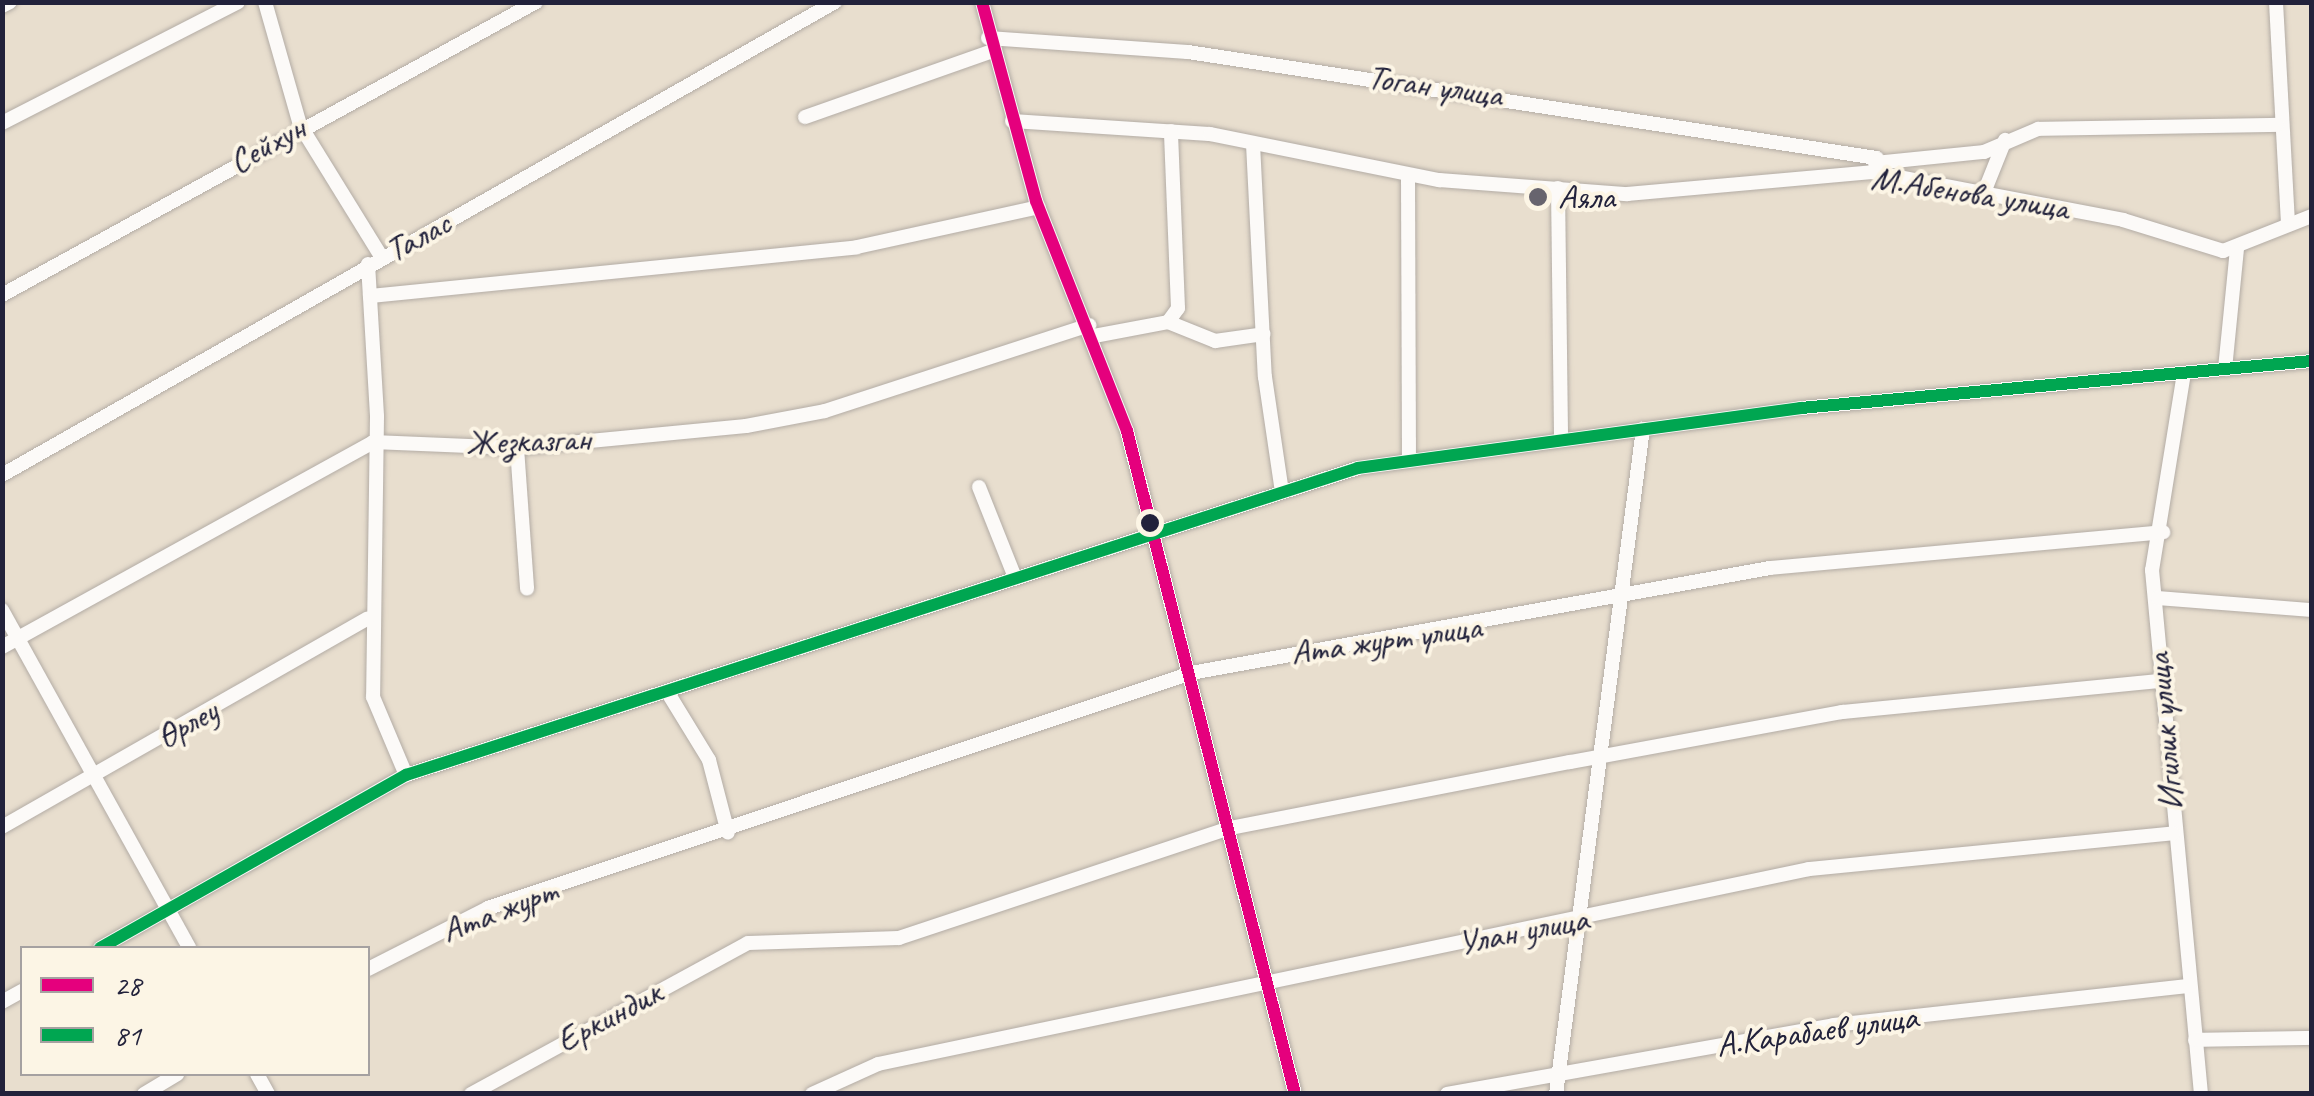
<!DOCTYPE html>
<html>
<head>
<meta charset="utf-8">
<style>
	body { margin:0 }
	#map { position:relative; width:2314px; height:1096px; overflow:hidden; background:#e8dece; font-family:Caveat,sans-serif }
	div>[style] { position:absolute }
	[style*='--x'] { left:calc(var(--x)*1px); top:calc(var(--y)*1px); width:calc(var(--w)*1px); rotate:calc(var(--a)*1deg) }
	.roads { filter:drop-shadow(0 0 2px #b3aca5) drop-shadow(0 0 2px #b3aca5) }
	.minor>* { height:14px; margin:-7px; padding:0 7px; transform-origin:7px; border-radius:7px; background:#fcfaf8 }
	.bus-1>* { height:12px; margin:-6px; padding:0 6px; transform-origin:6px; border-radius:6px; background:#e5007d }
	.bus-2>* { height:12px; margin:-6px; padding:0 6px; transform-origin:6px; border-radius:6px; background:#00a651 }
	.dots>* { width:28px; height:28px; translate:-50% -50%; box-sizing:border-box; border:5px solid #fcf5e5; border-radius:50% }
	span { translate:-50% -50%; white-space:nowrap; text-align:center; line-height:1.15; -webkit-text-stroke:8px #fcf5e5; paint-order:stroke }
	.street-label { font-size:35px; color:#22223b }
	.poi-label { font-size:35px; color:#22223b }
	.left { translate:0 -50%; text-align:left }
	.frame { position:absolute; inset:0; border:5px solid #22223b; pointer-events:none }
	.legend { position:absolute; left:20px; top:946px; width:350px; height:130px; box-sizing:border-box; background:#fcf5e5; border:2px solid #a5a1a1; margin:0; padding:12px 18px; list-style:none; font-size:30px; color:#22223b }
	.legend li { display:flex; align-items:center; gap:20px; height:50px }
	.legend b { width:50px; border:2px solid #a5a1a1 }
</style>
</head>
<body>
<div id="map">
	<div class="roads">
		<div class="minor">
			<div style="--x:265;--y:2;--w:128;--a:74.1"></div>
			<div style="--x:300;--y:125;--w:154;--a:58.3"></div>
			<div style="--x:982;--y:2;--w:206;--a:74.8"></div>
			<div style="--x:1036;--y:201;--w:247;--a:68.4"></div>
			<div style="--x:1127;--y:431;--w:684;--a:75.78"></div>
			<div style="--x:2276;--y:2;--w:222;--a:86.9"></div>
			<div style="--x:2;--y:6;--w:9;--a:-27"></div>
			<div style="--x:988;--y:38;--w:200;--a:4"></div>
			<div style="--x:1188;--y:52;--w:697;--a:8.75"></div>
			<div style="--x:805;--y:117;--w:196;--a:-19.4"></div>
			<div style="--x:1012;--y:121;--w:198;--a:3.8"></div>
			<div style="--x:1210;--y:134;--w:234;--a:11.4"></div>
			<div style="--x:1439;--y:180;--w:189;--a:4.3"></div>
			<div style="--x:1627;--y:194;--w:246;--a:-5.1"></div>
			<div style="--x:1872;--y:172;--w:256;--a:10.8"></div>
			<div style="--x:2123;--y:220;--w:105;--a:17.2"></div>
			<div style="--x:2223;--y:251;--w:96;--a:-21.5"></div>
			<div style="--x:2;--y:123;--w:265;--a:-27.1"></div>
			<div style="--x:1253;--y:144;--w:233;--a:87.1"></div>
			<div style="--x:1265;--y:377;--w:116;--a:81.6"></div>
			<div style="--x:1875;--y:163;--w:110;--a:-5.8"></div>
			<div style="--x:1984;--y:152;--w:59;--a:-23.1"></div>
			<div style="--x:2038;--y:129;--w:239;--a:-1"></div>
			<div style="--x:1408;--y:175;--w:283;--a:89.8"></div>
			<div style="--x:1558;--y:188;--w:251;--a:89.3"></div>
			<div style="--x:1985;--y:190;--w:54;--a:-68.2"></div>
			<div style="--x:368;--y:264;--w:153;--a:86.6"></div>
			<div style="--x:377;--y:417;--w:280;--a:90.8"></div>
			<div style="--x:373;--y:697;--w:85;--a:67.1"></div>
			<div style="--x:2;--y:295;--w:609;--a:-28.75"></div>
			<div style="--x:370;--y:296;--w:489;--a:-5.7"></div>
			<div style="--x:857;--y:247;--w:186;--a:-12.4"></div>
			<div style="--x:1168;--y:322;--w:51;--a:22"></div>
			<div style="--x:1215;--y:341;--w:49;--a:-8.1"></div>
			<div style="--x:1094;--y:336;--w:75;--a:-10.7"></div>
			<div style="--x:1168;--y:322;--w:17;--a:-54"></div>
			<div style="--x:1178;--y:308;--w:177;--a:-92.3"></div>
			<div style="--x:2225;--y:369;--w:122;--a:-84.3"></div>
			<div style="--x:2184;--y:373;--w:200;--a:99.2"></div>
			<div style="--x:2152;--y:570;--w:526;--a:84.66"></div>
			<div style="--x:517;--y:448;--w:141;--a:85.9"></div>
			<div style="--x:2;--y:475;--w:958;--a:-29.59"></div>
			<div style="--x:979;--y:487;--w:95;--a:68.3"></div>
			<div style="--x:2158;--y:598;--w:154;--a:4.5"></div>
			<div style="--x:2;--y:610;--w:386;--a:61"></div>
			<div style="--x:2;--y:647;--w:424;--a:-28.9"></div>
			<div style="--x:373;--y:442;--w:144;--a:2.4"></div>
			<div style="--x:517;--y:448;--w:230;--a:-5.5"></div>
			<div style="--x:746;--y:426;--w:80;--a:-10.8"></div>
			<div style="--x:825;--y:411;--w:278;--a:-18"></div>
			<div style="--x:668;--y:693;--w:79;--a:58.5"></div>
			<div style="--x:709;--y:760;--w:75;--a:75.4"></div>
			<div style="--x:2;--y:827;--w:421;--a:-29.7"></div>
			<div style="--x:100;--y:948;--w:352;--a:-29.5"></div>
			<div style="--x:406;--y:775;--w:1000;--a:-17.87"></div>
			<div style="--x:1358;--y:468;--w:447;--a:-7.7"></div>
			<div style="--x:1801;--y:408;--w:513;--a:-5.26"></div>
			<div style="--x:368;--y:969;--w:135;--a:-26.9"></div>
			<div style="--x:488;--y:908;--w:741;--a:-18.48"></div>
			<div style="--x:1191;--y:673;--w:588;--a:-10.28"></div>
			<div style="--x:1770;--y:568;--w:395;--a:-5.2"></div>
			<div style="--x:2;--y:1002;--w:23;--a:-29"></div>
			<div style="--x:2195;--y:1040;--w:117;--a:-1"></div>
			<div style="--x:257;--y:1074;--w:23;--a:61"></div>
			<div style="--x:144;--y:1094;--w:39;--a:-31"></div>
			<div style="--x:471;--y:1094;--w:315;--a:-28.6"></div>
			<div style="--x:748;--y:943;--w:151;--a:-1.9"></div>
			<div style="--x:899;--y:938;--w:349;--a:-18.4"></div>
			<div style="--x:1230;--y:828;--w:346;--a:-11"></div>
			<div style="--x:1570;--y:762;--w:277;--a:-10.4"></div>
			<div style="--x:1842;--y:712;--w:319;--a:-5.6"></div>
			<div style="--x:812;--y:1094;--w:72;--a:-24.4"></div>
			<div style="--x:878;--y:1064;--w:951;--a:-11.83"></div>
			<div style="--x:1809;--y:869;--w:366;--a:-5.6"></div>
			<div style="--x:1447;--y:1094;--w:393;--a:-10.1"></div>
			<div style="--x:1834;--y:1025;--w:358;--a:-6.3"></div>
			<div style="--x:1556;--y:1094;--w:671;--a:-82.55"></div>
		</div>
	</div>
	<div class="bus-1">
		<div style="--x:982;--y:2;--w:206;--a:74.8"></div>
		<div style="--x:1036;--y:201;--w:247;--a:68.4"></div>
		<div style="--x:1127;--y:431;--w:684;--a:75.78"></div>
	</div>
	<div class="bus-2">
		<div style="--x:100;--y:948;--w:352;--a:-29.5"></div>
		<div style="--x:406;--y:775;--w:1000;--a:-17.87"></div>
		<div style="--x:1358;--y:468;--w:447;--a:-7.7"></div>
		<div style="--x:1801;--y:408;--w:513;--a:-5.26"></div>
	</div>
	<div class="dots">
		<div style="left:1538px;top:197px;background:#67646e"></div>
		<div style="left:1150px;top:523px;background:#22223b"></div>
	</div>
	<div class="street-label">
		<span style="left:1435px;top:86px;rotate:8deg">Тоган улица</span>
		<span style="left:267px;top:145px;rotate:-29deg">Сейхун</span>
		<span style="left:1970px;top:193px;rotate:9deg">М.Абенова улица</span>
		<span style="left:418px;top:237px;rotate:-28deg">Талас</span>
		<span style="left:528px;top:441px;rotate:-2deg">Жезказган</span>
		<span style="left:1386px;top:640px;rotate:-8deg">Ата журт улица</span>
		<span style="left:187px;top:724px;rotate:-29deg">Өрлеу</span>
		<span style="left:2165px;top:732px;rotate:-95deg">Игилик улица</span>
		<span style="left:499px;top:911px;rotate:-21deg">Ата журт</span>
		<span style="left:1523px;top:931px;rotate:-11deg">Улан улица</span>
		<span style="left:609px;top:1017px;rotate:-28deg">Еркиндик</span>
		<span style="left:1817px;top:1031px;rotate:-8deg">А.Карабаев улица</span>
	</div>
	<div class="poi-label">
		<span class="left" style="left:1558px;top:197px">Аяла</span>
	</div>
	<div class="frame"></div>
	<ul class="legend">
	<li><b style="height:12px;background:#e5007d"></b>28</li>
	<li><b style="height:12px;background:#00a651"></b>81</li>
	</ul>
</div>
</body>
</html>
